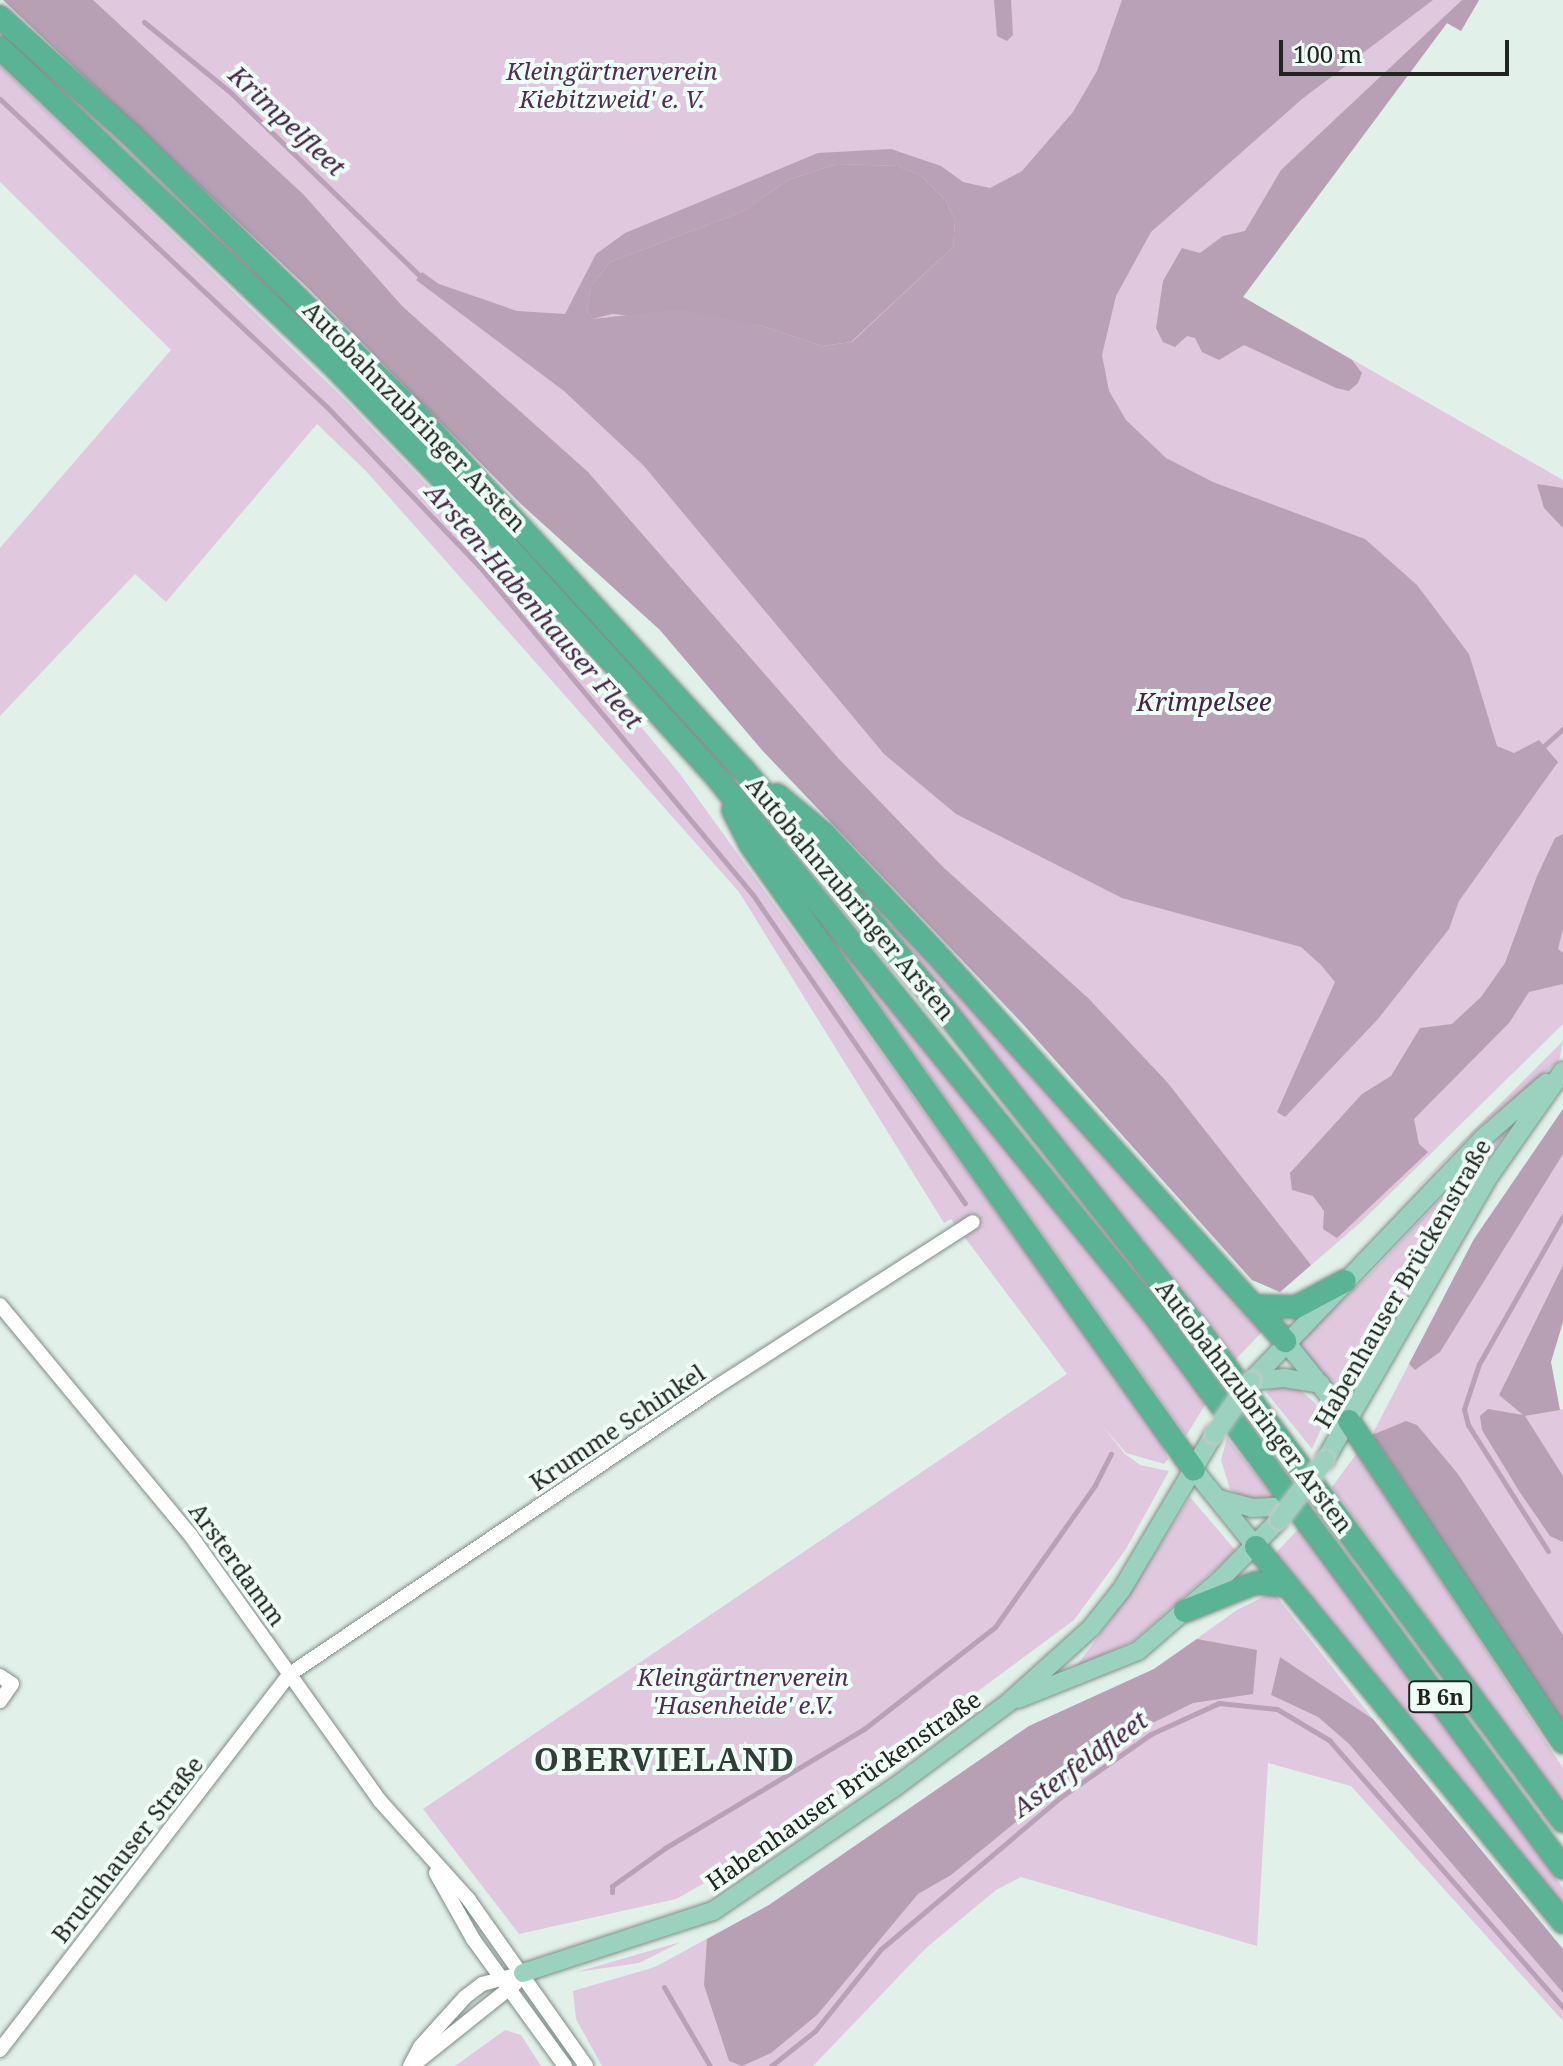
<!DOCTYPE html>
<html>
<head>
<meta charset="utf-8">
<style>
	body { margin:0 }
	#map { position:relative; width:1563px; height:2066px; overflow:hidden; background:#e2f0ea; font-family:"Noto Serif",serif }
	div>[style] { position:absolute }
	[style*='--x'] { left:calc(var(--x)*1px); top:calc(var(--y)*1px); width:calc(var(--w)*1px); rotate:calc(var(--a)*1deg) }
	.green>* { inset:0; background:#e0c8de }
	.forest>* { inset:0; background:#b79fb4 }
	.water>* { inset:0; background:#b9a1b7 }
	.stream>* { height:5px; margin:-2.5px; padding:0 2.5px; transform-origin:2.5px; border-radius:2.5px; background:#b9a1b7 }
	.roads { filter:drop-shadow(0 0 2px #808d87) drop-shadow(0 0 2px #808d87) }
	.minor>* { height:14px; margin:-7px; padding:0 7px; transform-origin:7px; border-radius:7px; background:#fff }
	.major>* { height:18px; margin:-9px; padding:0 9px; transform-origin:9px; border-radius:9px; background:#9bd1bf }
	.highway>* { height:22px; margin:-11px; padding:0 11px; transform-origin:11px; border-radius:11px; background:#59b394 }
	.bridges { filter:drop-shadow(0 0 2px #c9cbca) drop-shadow(0 0 2px #c9cbca) }
	.major-bridge>* { height:18px; margin:-9px; padding:0 9px; transform-origin:9px; border-radius:9px; background:#9bd1bf }
	span { translate:-50% -50%; white-space:nowrap; text-align:center; line-height:1.15; -webkit-text-stroke:8px #effef7; paint-order:stroke }
	.shield-label span { padding:2px 6px; background:#effef7; border:2px solid; border-radius:6px; -webkit-text-stroke-width:0 }
	.shield-label { font-size:22px; color:#202523; font-weight:700 }
	.park-label { font-size:24px; color:#512e4f; font-style:italic }
	.street-label { font-size:24px; color:#202523 }
	.water-label { font-size:26px; color:#472545; font-style:italic }
	.district-label { font-size:32px; color:#323d38; font-weight:700; letter-spacing:2px }
	.scale { position:absolute; left:1279px; top:40px; width:230px; height:36px; box-sizing:border-box; border:4px solid #202523; border-top:0; padding-left:10px; font-size:24px; line-height:28px; white-space:nowrap; color:#202523; -webkit-text-stroke:6px #effef7; paint-order:stroke }
</style>
</head>
<body>
<div id="map">
	<div class="green">
		<div style="clip-path:polygon(3px 0,1479px 0,1461px 31px,1447px 23px,1243px 297px,1563px 480px,1563px 1024px,1360px 1223px,1280px 1292px,1252px 1280px,1022px 1023px,762px 750px,660px 630px,520px 503px,309px 289px)"></div>
		<div style="clip-path:polygon(0 66px,340px 395px,523px 584px,680px 774px,1161px 1440px,1168px 1459px,1164px 1464px,1126px 1453px,1101px 1424px,1125px 1454px,1140px 1465px,1169px 1471px,1126px 1549px,1074px 1620px,762px 1851px,676px 1899px,519px 1934px,423px 1809px,1067px 1374px,951px 1219px,944px 1223px,739px 892px,366px 471px,317px 424px,166px 602px,135px 574px,0 716px,0 548px,171px 350px,0 182px)"></div>
		<div style="clip-path:polygon(898px 921px,1265px 1329px,1234px 1361px,891px 927px)"></div>
		<div style="clip-path:polygon(848px 947px,1208px 1400px,1186px 1436px,842px 952px)"></div>
		<div style="clip-path:polygon(1563px 1041px,1559px 1061px,1479px 1127px,1389px 1215px)"></div>
		<div style="clip-path:polygon(1563px 1109px,1563px 1265px,1499px 1395px,1525px 1416px,1563px 1409px,1563px 1723px,1372px 1435px,1474px 1239px)"></div>
		<div style="clip-path:polygon(1510px 1125px,1394px 1312px,1347px 1407px,1295px 1344px,1370px 1274px)"></div>
		<div style="clip-path:polygon(1277px 1386px,1299px 1389px,1316px 1404px,1321px 1429px,1312px 1449px,1266px 1392px)"></div>
		<div style="clip-path:polygon(1227px 1438px,1274px 1497px,1246px 1499px,1230px 1489px,1221px 1460px)"></div>
		<div style="clip-path:polygon(1357px 1453px,1563px 1768px,1563px 1805px,1332px 1487px)"></div>
		<div style="clip-path:polygon(1190px 1497px,1236px 1551px,1133px 1641px,1075px 1668px,1131px 1592px)"></div>
		<div style="clip-path:polygon(1302px 1525px,1563px 1888px,1563px 1912px,1274px 1555px)"></div>
		<div style="clip-path:polygon(1273px 1592px,1373px 1719px,1280px 1657px,1271px 1695px,1318px 1717px,1349px 1744px,1563px 1993px,1563px 2021px,1351px 1786px,1268px 1763px,1257px 1946px,1021px 1877px,996px 1890px,926px 1948px,813px 2066px,602px 2066px,576px 2019px,573px 1991px,655px 1967px,769px 1905px,1029px 1726px,1154px 1669px,1237px 1610px)"></div>
		<div style="clip-path:polygon(681px 1942px,639px 1963px,577px 1972px,656px 1949px)"></div>
		<div style="clip-path:polygon(505px 2030px,521px 2035px,541px 2066px,455px 2066px)"></div>
	</div>
	<div class="forest">
		<div style="clip-path:polygon(3px 0,93px 0,304px 195px,402px 306px,588px 472px,839px 759px,943px 867px,1088px 998px,1167px 1082px,1311px 1265px,1280px 1292px,1252px 1280px,1022px 1023px,762px 750px,660px 630px,520px 503px,309px 289px)"></div>
		<div style="clip-path:polygon(1462px 0,1479px 0,1461px 31px,1447px 23px,1243px 297px,1352px 360px,1362px 373px,1358px 383px,1349px 391px,1336px 388px,1244px 345px,1219px 360px,1202px 352px,1195px 338px,1187px 336px,1175px 347px,1163px 342px,1156px 328px,1163px 281px,1182px 248px,1200px 253px,1223px 236px,1245px 231px,1281px 170px)"></div>
		<div style="clip-path:polygon(837px 164px,898px 166px,921px 176px,946px 201px,955px 221px,953px 247px,851px 342px,822px 346px,760px 325px,612px 314px,593px 319px,587px 310px,591px 286px,610px 262px,742px 212px,788px 180px)"></div>
		<div style="clip-path:polygon(1537px 484px,1563px 488px,1563px 528px,1544px 508px)"></div>
		<div style="clip-path:polygon(1563px 834px,1563px 929px,1558px 949px,1563px 953px,1563px 984px,1529px 992px,1509px 1023px,1414px 1119px,1419px 1144px,1428px 1152px,1337px 1238px,1323px 1229px,1324px 1211px,1313px 1196px,1292px 1190px,1290px 1173px,1362px 1094px,1391px 1076px,1420px 1028px,1452px 1024px,1481px 997px,1505px 963px,1537px 876px,1555px 838px)"></div>
		<div style="clip-path:polygon(1563px 1109px,1563px 1154px,1440px 1352px,1415px 1370px,1409px 1364px,1474px 1239px)"></div>
		<div style="clip-path:polygon(1563px 1265px,1563px 1322px,1551px 1362px,1560px 1410px,1525px 1416px,1563px 1476px,1563px 1542px,1550px 1536px,1519px 1491px,1482px 1430px,1480px 1416px,1488px 1409px,1523px 1415px,1499px 1395px)"></div>
		<div style="clip-path:polygon(1406px 1421px,1417px 1425px,1458px 1474px,1563px 1635px,1563px 1723px,1372px 1435px)"></div>
		<div style="clip-path:polygon(1197px 1639px,1257px 1650px,1253px 1694px,1193px 1703px,1114px 1742px,951px 1875px,918px 1894px,817px 2015px,771px 2053px,742px 2066px,729px 2061px,704px 1985px,707px 1939px,769px 1905px,1029px 1726px,1154px 1669px)"></div>
		<div style="clip-path:polygon(1280px 1657px,1373px 1719px,1563px 1949px,1563px 1993px,1349px 1744px,1318px 1717px,1271px 1695px)"></div>
	</div>
	<div class="water">
		<div style="clip-path:polygon(994px 0,1011px 0,1013px 35px,1007px 41px,997px 36px)"></div>
		<div style="clip-path:polygon(evenodd,1122px 0,1433px 0,1302px 99px,1151px 232px,1116px 296px,1102px 355px,1109px 391px,1126px 420px,1166px 458px,1213px 482px,1365px 539px,1417px 585px,1469px 654px,1497px 746px,1514px 753px,1539px 740px,1558px 762px,1459px 901px,1449px 929px,1378px 1019px,1285px 1117px,1277px 1112px,1335px 982px,1321px 965px,1301px 947px,1122px 898px,956px 814px,884px 754px,644px 466px,564px 391px,416px 280px,422px 272px,439px 284px,517px 311px,565px 314px,596px 254px,625px 233px,818px 153px,891px 149px,941px 166px,963px 182px,990px 188px,1022px 171px,1073px 112px,1097px 71px,1122px 0,837px 164px,898px 166px,921px 176px,946px 201px,955px 221px,953px 247px,852px 342px,822px 346px,760px 325px,680px 309px,593px 319px,587px 310px,591px 286px,610px 262px,742px 212px,788px 180px,837px 164px)"></div>
	</div>
	<div class="stream">
		<div style="--x:144;--y:22;--w:109;--a:39.1"></div>
		<div style="--x:229;--y:91;--w:266;--a:44.1"></div>
		<div style="--x:0;--y:99;--w:449;--a:43.3"></div>
		<div style="--x:327;--y:407;--w:220;--a:46.3"></div>
		<div style="--x:479;--y:566;--w:428;--a:50.2"></div>
		<div style="--x:753;--y:895;--w:374;--a:55.5"></div>
		<div style="--x:1545;--y:745;--w:24;--a:-42"></div>
		<div style="--x:1548;--y:1551;--w:149;--a:-122.4"></div>
		<div style="--x:1468;--y:1425;--w:16;--a:-104"></div>
		<div style="--x:1464;--y:1409;--w:47;--a:-71.6"></div>
		<div style="--x:1479;--y:1364;--w:170;--a:-60.4"></div>
		<div style="--x:612;--y:1892;--w:6;--a:-90"></div>
		<div style="--x:612;--y:1886;--w:65;--a:-35.6"></div>
		<div style="--x:665;--y:1848;--w:232;--a:-30.9"></div>
		<div style="--x:864;--y:1729;--w:166;--a:-37.9"></div>
		<div style="--x:995;--y:1627;--w:174;--a:-54.8"></div>
		<div style="--x:1095;--y:1485;--w:35;--a:-63"></div>
		<div style="--x:664;--y:1987;--w:91;--a:59.8"></div>
		<div style="--x:771;--y:2066;--w:56;--a:-38.5"></div>
		<div style="--x:815;--y:2031;--w:105;--a:-51.2"></div>
		<div style="--x:881;--y:1949;--w:236;--a:-40.2"></div>
		<div style="--x:1061;--y:1797;--w:110;--a:-35"></div>
		<div style="--x:1151;--y:1734;--w:75;--a:-24.5"></div>
		<div style="--x:1219;--y:1703;--w:58;--a:5.9"></div>
		<div style="--x:1277;--y:1709;--w:61;--a:30.8"></div>
		<div style="--x:1329;--y:1740;--w:355;--a:48.8"></div>
	</div>
	<div class="roads">
		<div class="minor">
			<div style="--x:0;--y:1305;--w:300;--a:50.4"></div>
			<div style="--x:191;--y:1536;--w:325;--a:54.5"></div>
			<div style="--x:380;--y:1801;--w:133;--a:48"></div>
			<div style="--x:469;--y:1900;--w:203;--a:54.8"></div>
			<div style="--x:0;--y:1676;--w:14;--a:34"></div>
			<div style="--x:12;--y:1684;--w:21;--a:125"></div>
			<div style="--x:436;--y:1873;--w:76;--a:60.7"></div>
			<div style="--x:473;--y:1939;--w:157;--a:54.1"></div>
			<div style="--x:0;--y:2050;--w:475;--a:-52.4"></div>
			<div style="--x:290;--y:1674;--w:514;--a:-33.97"></div>
			<div style="--x:716;--y:1387;--w:305;--a:-32.7"></div>
			<div style="--x:410;--y:2066;--w:21;--a:-62"></div>
			<div style="--x:420;--y:2047;--w:67;--a:-48"></div>
			<div style="--x:465;--y:1997;--w:21;--a:-37"></div>
			<div style="--x:482;--y:1984;--w:30;--a:-15"></div>
			<div style="--x:412;--y:2066;--w:133;--a:-38.6"></div>
		</div>
		<div class="major">
			<div style="--x:1285;--y:1341;--w:102;--a:51.3"></div>
			<div style="--x:1251;--y:1381;--w:336;--a:-46.3"></div>
			<div style="--x:1483;--y:1138;--w:84;--a:-41.1"></div>
			<div style="--x:1251;--y:1381;--w:33;--a:-5"></div>
			<div style="--x:1284;--y:1378;--w:37;--a:9"></div>
			<div style="--x:1325;--y:1460;--w:324;--a:-60"></div>
			<div style="--x:1487;--y:1179;--w:132;--a:-54.9"></div>
			<div style="--x:1194;--y:1470;--w:99;--a:51.2"></div>
			<div style="--x:1219;--y:1499;--w:34;--a:15"></div>
			<div style="--x:1252;--y:1508;--w:39;--a:-3"></div>
			<div style="--x:1018;--y:1699;--w:129;--a:-21.8"></div>
			<div style="--x:1138;--y:1651;--w:108;--a:-40.9"></div>
			<div style="--x:1220;--y:1580;--w:84;--a:-45.5"></div>
			<div style="--x:523;--y:1973;--w:200;--a:-18.1"></div>
			<div style="--x:713;--y:1911;--w:220;--a:-34.3"></div>
			<div style="--x:895;--y:1787;--w:141;--a:-36.6"></div>
			<div style="--x:1008;--y:1703;--w:112;--a:-42.1"></div>
			<div style="--x:1091;--y:1628;--w:50;--a:-51.5"></div>
			<div style="--x:1122;--y:1589;--w:180;--a:-59.3"></div>
		</div>
		<div class="highway">
			<div style="--x:0;--y:17;--w:176;--a:42"></div>
			<div style="--x:131;--y:135;--w:402;--a:44.4"></div>
			<div style="--x:418;--y:416;--w:480;--a:47.4"></div>
			<div style="--x:743;--y:769;--w:312;--a:50.1"></div>
			<div style="--x:943;--y:1008;--w:409;--a:51.6"></div>
			<div style="--x:1197;--y:1328;--w:614;--a:53.41"></div>
			<div style="--x:0;--y:48;--w:458;--a:43.6"></div>
			<div style="--x:332;--y:364;--w:229;--a:46.1"></div>
			<div style="--x:491;--y:529;--w:339;--a:47.7"></div>
			<div style="--x:719;--y:780;--w:691;--a:50.87"></div>
			<div style="--x:1155;--y:1316;--w:686;--a:53.53"></div>
			<div style="--x:777;--y:795;--w:61;--a:39.7"></div>
			<div style="--x:824;--y:834;--w:161;--a:46.8"></div>
			<div style="--x:934;--y:951;--w:525;--a:48.01"></div>
			<div style="--x:733;--y:810;--w:38;--a:63"></div>
			<div style="--x:750;--y:844;--w:767;--a:54.65"></div>
			<div style="--x:1254;--y:1306;--w:42;--a:1.4"></div>
			<div style="--x:1296;--y:1307;--w:55;--a:-28"></div>
			<div style="--x:1349;--y:1421;--w:386;--a:56.3"></div>
			<div style="--x:1256;--y:1547;--w:485;--a:50.7"></div>
			<div style="--x:1185;--y:1611;--w:75;--a:-21.8"></div>
			<div style="--x:1255;--y:1583;--w:32;--a:5"></div>
		</div>
	</div>
	<div class="bridges">
		<div class="major-bridge">
			<div style="--x:1214;--y:1434;--w:65;--a:-55.1"></div>
			<div style="--x:1279;--y:1520;--w:76;--a:-52.5"></div>
		</div>
	</div>
	<div class="shield-label">
		<span style="left:1440px;top:1697px">B 6n</span>
	</div>
	<div class="park-label">
		<span style="left:612px;top:85px">Kleingärtnerverein<br>Kiebitzweid' e. V.</span>
		<span style="left:743px;top:1691px">Kleingärtnerverein<br>'Hasenheide' e.V.</span>
	</div>
	<div class="street-label">
		<span style="left:415px;top:416px;rotate:46deg">Autobahnzubringer Arsten</span>
		<span style="left:851px;top:898px;rotate:50deg">Autobahnzubringer Arsten</span>
		<span style="left:1402px;top:1283px;rotate:-60deg">Habenhauser Brückenstraße</span>
		<span style="left:1255px;top:1406px;rotate:53deg">Autobahnzubringer Arsten</span>
		<span style="left:617px;top:1427px;rotate:-34deg">Krumme Schinkel</span>
		<span style="left:238px;top:1564px;rotate:54deg">Arsterdamm</span>
		<span style="left:843px;top:1790px;rotate:-35deg">Habenhauser Brückenstraße</span>
		<span style="left:127px;top:1849px;rotate:-52deg">Bruchhauser Straße</span>
	</div>
	<div class="water-label">
		<span style="left:287px;top:121px;rotate:43deg">Krimpelfleet</span>
		<span style="left:534px;top:606px;rotate:49deg">Arsten-Habenhauser Fleet</span>
		<span style="left:1204px;top:702px">Krimpelsee</span>
		<span style="left:1080px;top:1764px;rotate:-36deg">Asterfeldfleet</span>
	</div>
	<div class="district-label">
		<span style="left:665px;top:1759px">OBERVIELAND</span>
	</div>
	<div class="scale">100 m</div>
</div>
</body>
</html>
